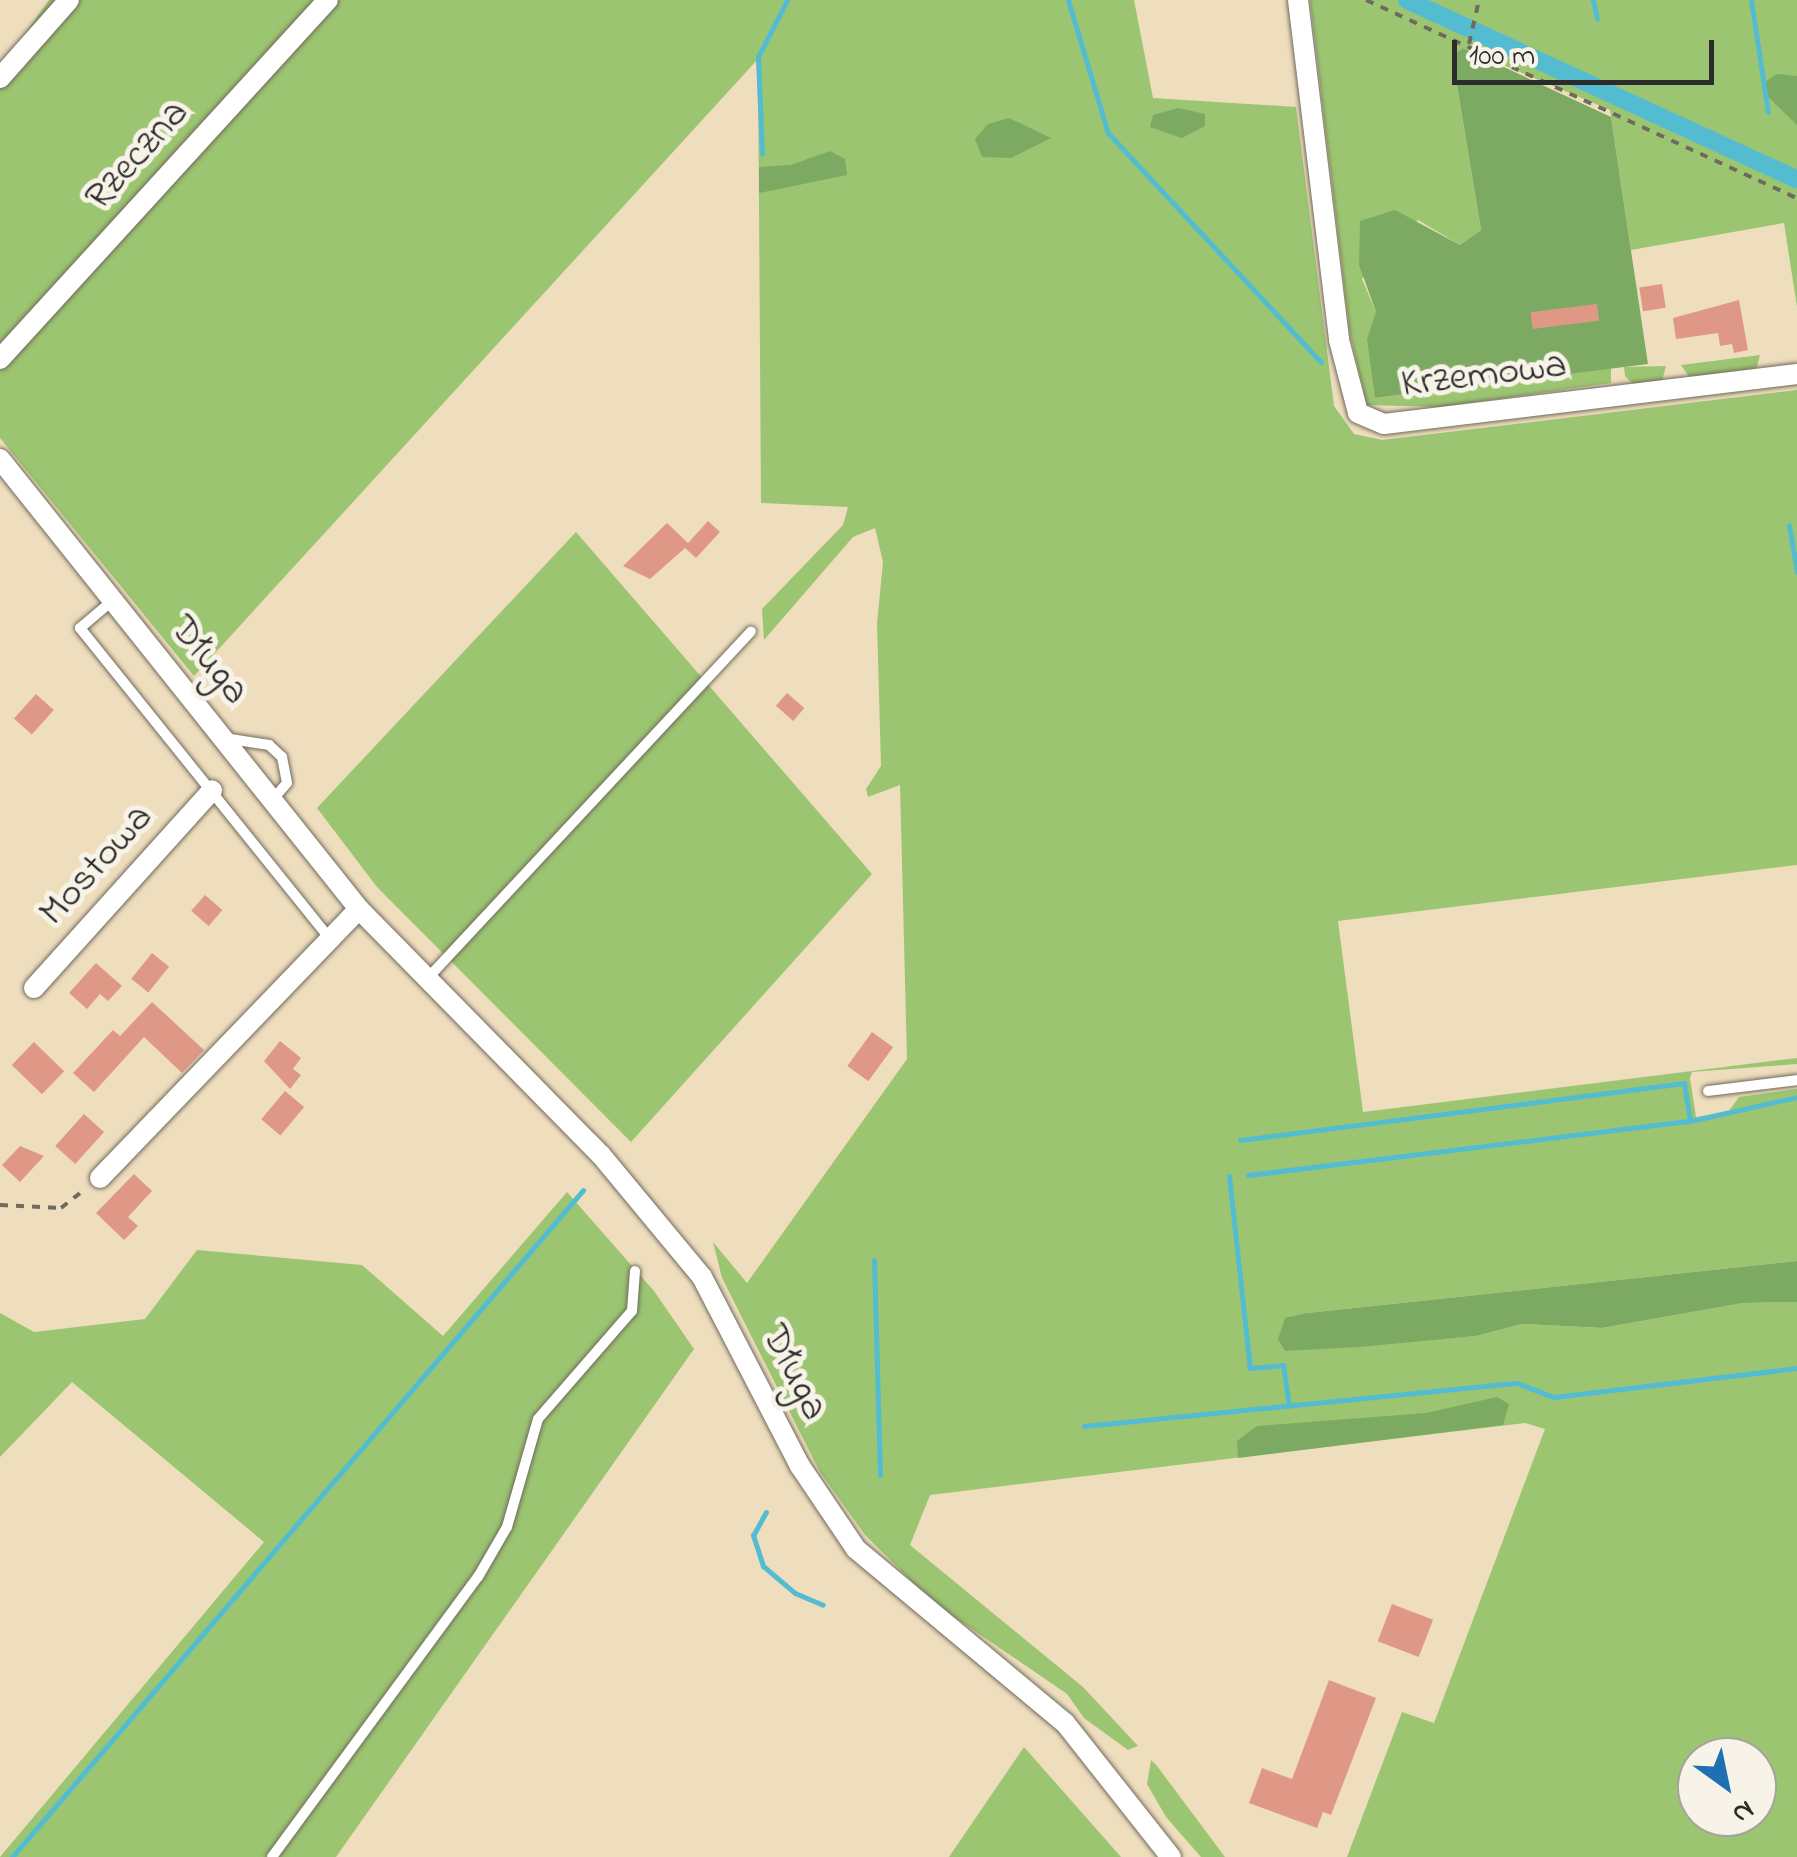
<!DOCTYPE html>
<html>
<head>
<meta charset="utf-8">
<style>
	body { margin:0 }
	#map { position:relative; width:1797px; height:1857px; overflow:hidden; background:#efdebd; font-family:"Indie Flower",sans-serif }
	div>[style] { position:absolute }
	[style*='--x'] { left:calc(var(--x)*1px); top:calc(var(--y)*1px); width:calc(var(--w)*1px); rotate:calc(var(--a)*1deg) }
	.green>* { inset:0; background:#9cc571 }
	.forest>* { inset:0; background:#7daa63 }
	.stream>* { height:5px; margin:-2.5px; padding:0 2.5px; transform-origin:2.5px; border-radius:2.5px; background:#54bcd1 }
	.canal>* { height:18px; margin:-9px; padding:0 9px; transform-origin:9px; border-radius:9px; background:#54bcd1 }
	.building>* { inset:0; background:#e09886; transform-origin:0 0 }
	.path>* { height:4px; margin-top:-2px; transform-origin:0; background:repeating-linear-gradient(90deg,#706a5e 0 8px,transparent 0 16px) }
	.roads { filter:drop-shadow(0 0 2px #706a5e) drop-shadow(0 0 2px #706a5e) }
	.lane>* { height:10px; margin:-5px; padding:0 5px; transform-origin:5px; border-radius:5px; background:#fff }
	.street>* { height:20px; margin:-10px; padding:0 10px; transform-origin:10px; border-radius:10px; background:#fff }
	span { translate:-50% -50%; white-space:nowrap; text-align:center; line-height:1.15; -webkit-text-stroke:10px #f7f3e8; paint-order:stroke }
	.street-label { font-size:40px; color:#2b2b2b }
	.north { position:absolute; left:1677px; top:1737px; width:100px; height:100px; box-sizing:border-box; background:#f7f3e8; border:2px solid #a5a39c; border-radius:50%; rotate:147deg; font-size:28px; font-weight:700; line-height:40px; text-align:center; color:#2b2b2b }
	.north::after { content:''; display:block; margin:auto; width:35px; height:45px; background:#1f6fb2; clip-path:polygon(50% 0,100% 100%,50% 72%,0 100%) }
	.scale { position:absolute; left:1452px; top:40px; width:262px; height:45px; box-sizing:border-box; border:5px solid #2b2b2b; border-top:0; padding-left:12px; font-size:30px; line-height:35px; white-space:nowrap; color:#2b2b2b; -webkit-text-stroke:8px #f7f3e8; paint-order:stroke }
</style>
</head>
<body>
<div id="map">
	<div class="green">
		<div style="clip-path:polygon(evenodd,49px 0,1134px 0,1153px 98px,1296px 107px,1334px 406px,1354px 434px,1382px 440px,1797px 390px,1797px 865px,1338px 921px,1363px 1112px,1797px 1058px,1797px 1064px,1692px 1072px,1690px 1078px,1696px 1117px,1728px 1112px,1739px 1097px,1797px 1089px,1797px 1261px,1307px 1313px,1285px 1351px,1476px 1336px,1522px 1324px,1602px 1328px,1743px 1303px,1797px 1302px,1797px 1857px,1347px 1857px,1402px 1712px,1434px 1723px,1545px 1429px,1525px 1423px,930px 1495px,910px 1545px,1083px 1687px,1138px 1746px,1128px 1750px,1084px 1718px,1067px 1694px,934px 1603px,865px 1535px,820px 1472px,722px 1278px,713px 1242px,747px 1283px,907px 1059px,900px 785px,868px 797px,866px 789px,881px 766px,877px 623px,883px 562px,875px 528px,853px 537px,764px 640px,762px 609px,843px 525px,848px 507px,761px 503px,758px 59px,194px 676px,0 438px,0 69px,49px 0,1697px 1757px,1757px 1757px,1757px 1817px,1697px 1817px,1697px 1757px)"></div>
		<div style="clip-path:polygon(1310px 0,1797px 0,1797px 307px,1784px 223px,1631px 250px,1610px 110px,1463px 48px,1457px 87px,1481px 230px,1460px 245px,1418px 220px,1362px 279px,1376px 312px,1376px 398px,1611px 368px,1611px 383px,1441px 407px,1367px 405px,1350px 334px)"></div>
		<div style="clip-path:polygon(1760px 355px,1756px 371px,1690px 378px,1681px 365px)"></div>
		<div style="clip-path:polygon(1666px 366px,1662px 381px,1633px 384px,1625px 376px,1624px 367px)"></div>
		<div style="clip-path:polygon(576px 532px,872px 874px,631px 1142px,377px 887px,317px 808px)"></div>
		<div style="clip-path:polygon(567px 1192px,654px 1291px,694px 1349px,336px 1857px,0 1857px,264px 1542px,72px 1382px,0 1457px,0 1313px,34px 1332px,145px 1319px,197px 1250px,362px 1265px,443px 1336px)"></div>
		<div style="clip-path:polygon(1024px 1747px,1121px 1857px,949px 1857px)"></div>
		<div style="clip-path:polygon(1151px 1760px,1157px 1766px,1225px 1857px,1201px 1857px,1166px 1817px,1147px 1784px)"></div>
	</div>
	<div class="forest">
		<div style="clip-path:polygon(1463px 48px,1611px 117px,1648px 364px,1375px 398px,1367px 339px,1376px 312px,1359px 265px,1360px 221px,1395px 210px,1460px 245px,1481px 230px,1452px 56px)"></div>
		<div style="clip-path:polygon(1777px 74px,1797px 76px,1797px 125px,1765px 94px,1765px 82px)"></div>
		<div style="clip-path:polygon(1178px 108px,1205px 114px,1205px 126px,1182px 138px,1150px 127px,1153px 115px)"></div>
		<div style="clip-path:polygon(1009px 118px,1051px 138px,1011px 158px,982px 157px,975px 139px,988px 124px)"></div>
		<div style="clip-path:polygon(830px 151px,845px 159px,847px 175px,759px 193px,759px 167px,791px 165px)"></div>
		<div style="clip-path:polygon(1797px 1261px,1797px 1302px,1743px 1303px,1602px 1328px,1522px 1324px,1476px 1336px,1359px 1347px,1285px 1351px,1278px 1339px,1285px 1318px,1307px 1313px)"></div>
		<div style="clip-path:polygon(1497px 1397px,1509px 1404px,1503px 1425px,1238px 1458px,1237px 1441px,1257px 1426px,1426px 1413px)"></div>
	</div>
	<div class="stream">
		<div style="--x:1068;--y:0;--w:139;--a:73.3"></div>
		<div style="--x:1108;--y:133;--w:313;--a:47.1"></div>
		<div style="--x:1593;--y:0;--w:19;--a:78"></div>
		<div style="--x:1751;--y:0;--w:113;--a:81.4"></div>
		<div style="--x:762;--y:154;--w:97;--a:-92.4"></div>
		<div style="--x:758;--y:57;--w:64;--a:-63"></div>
		<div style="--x:1789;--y:525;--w:48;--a:80.3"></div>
		<div style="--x:1240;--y:1140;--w:448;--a:-7.3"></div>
		<div style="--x:1684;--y:1083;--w:38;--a:81"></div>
		<div style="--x:1690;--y:1121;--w:110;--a:-12.6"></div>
		<div style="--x:1248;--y:1175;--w:445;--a:-7"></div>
		<div style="--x:1229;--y:1176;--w:193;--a:83.8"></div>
		<div style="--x:1250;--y:1368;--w:33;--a:-5"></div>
		<div style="--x:1283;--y:1365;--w:41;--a:81.7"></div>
		<div style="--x:874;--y:1260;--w:215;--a:88.4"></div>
		<div style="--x:1084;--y:1426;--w:435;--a:-5.7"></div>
		<div style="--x:1517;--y:1383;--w:40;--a:21"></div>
		<div style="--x:1554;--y:1397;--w:245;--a:-6.8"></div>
		<div style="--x:766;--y:1512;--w:26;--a:119"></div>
		<div style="--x:753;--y:1535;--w:33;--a:72"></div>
		<div style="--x:763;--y:1566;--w:42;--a:40.2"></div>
		<div style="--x:795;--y:1593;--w:30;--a:23"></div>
		<div style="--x:12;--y:1857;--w:878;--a:-49.43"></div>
	</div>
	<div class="canal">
		<div style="--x:1407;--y:0;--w:429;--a:24.7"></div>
	</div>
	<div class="building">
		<div style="left:1662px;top:284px;width:24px;height:23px;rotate:81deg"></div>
		<div style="clip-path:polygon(1739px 300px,1748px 350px,1734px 353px,1732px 344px,1720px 346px,1718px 333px,1676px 339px,1673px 318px)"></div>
		<div style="left:1597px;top:304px;width:17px;height:67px;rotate:83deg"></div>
		<div style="clip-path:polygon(708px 521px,720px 532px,696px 558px,685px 548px,650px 579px,623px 566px,667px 523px,688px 543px)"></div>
		<div style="left:787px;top:693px;width:23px;height:17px;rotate:41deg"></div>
		<div style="left:36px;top:694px;width:24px;height:33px;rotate:42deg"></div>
		<div style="left:205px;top:895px;width:23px;height:21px;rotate:41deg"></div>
		<div style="left:152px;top:953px;width:22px;height:33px;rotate:39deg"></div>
		<div style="clip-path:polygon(96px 963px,122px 986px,108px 1001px,100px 994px,87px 1009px,69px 993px)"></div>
		<div style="clip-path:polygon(152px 1002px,204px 1050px,182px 1073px,144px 1037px,94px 1092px,73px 1073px,113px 1030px,120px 1036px)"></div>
		<div style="left:872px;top:1032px;width:26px;height:42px;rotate:36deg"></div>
		<div style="clip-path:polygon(280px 1041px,301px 1058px,293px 1069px,301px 1075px,290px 1089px,264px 1061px)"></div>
		<div style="left:34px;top:1042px;width:42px;height:32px;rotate:44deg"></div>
		<div style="left:285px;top:1091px;width:25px;height:37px;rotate:40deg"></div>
		<div style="left:84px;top:1114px;width:27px;height:43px;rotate:42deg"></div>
		<div style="clip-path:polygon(20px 1146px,44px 1156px,20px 1182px,2px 1165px)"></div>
		<div style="clip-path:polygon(134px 1174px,152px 1191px,128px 1217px,138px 1226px,124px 1240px,96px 1213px)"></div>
		<div style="left:1392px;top:1604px;width:44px;height:40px;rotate:21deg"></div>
		<div style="clip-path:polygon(1329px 1680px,1376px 1698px,1331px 1815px,1323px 1812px,1317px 1828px,1249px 1803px,1262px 1768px,1292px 1779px)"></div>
	</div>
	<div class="path">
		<div style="--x:1366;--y:0;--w:474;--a:24.7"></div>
		<div style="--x:1469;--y:44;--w:45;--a:-77.2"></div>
		<div style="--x:0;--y:1205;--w:61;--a:2.8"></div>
		<div style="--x:61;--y:1208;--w:29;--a:-38"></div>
	</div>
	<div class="roads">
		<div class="lane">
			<div style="--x:112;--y:601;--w:42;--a:139.8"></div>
			<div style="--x:80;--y:628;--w:399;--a:51.2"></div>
			<div style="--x:224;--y:738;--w:46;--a:8.8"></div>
			<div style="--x:269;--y:745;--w:18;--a:43"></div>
			<div style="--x:282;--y:757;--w:26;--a:79"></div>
			<div style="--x:287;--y:783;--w:18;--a:131"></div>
			<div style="--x:427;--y:979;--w:475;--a:-47"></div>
			<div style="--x:1708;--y:1091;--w:90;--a:-7"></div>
			<div style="--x:272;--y:1857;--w:348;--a:-53.7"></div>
			<div style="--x:478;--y:1577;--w:58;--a:-59.9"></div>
			<div style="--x:507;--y:1527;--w:112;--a:-74"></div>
			<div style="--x:538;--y:1419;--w:143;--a:-49"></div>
			<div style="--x:632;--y:1311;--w:40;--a:-85.7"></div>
		</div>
		<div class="street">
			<div style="--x:1298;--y:0;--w:342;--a:83.1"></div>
			<div style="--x:1339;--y:340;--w:75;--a:75.4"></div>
			<div style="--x:1358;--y:413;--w:28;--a:23"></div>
			<div style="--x:1384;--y:424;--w:416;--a:-6.9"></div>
			<div style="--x:0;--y:78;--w:104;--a:-48.5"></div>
			<div style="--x:0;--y:359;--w:486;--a:-47.6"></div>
			<div style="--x:0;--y:459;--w:576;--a:51.42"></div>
			<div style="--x:359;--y:909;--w:345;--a:45.5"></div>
			<div style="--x:601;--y:1155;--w:158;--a:50.4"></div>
			<div style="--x:702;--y:1277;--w:213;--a:62.6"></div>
			<div style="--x:800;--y:1466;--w:100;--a:56"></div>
			<div style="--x:856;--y:1549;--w:272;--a:39.8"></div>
			<div style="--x:1065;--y:1723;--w:171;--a:51.7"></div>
			<div style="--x:34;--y:988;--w:266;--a:-48"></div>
			<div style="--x:100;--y:1178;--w:373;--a:-46.1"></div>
		</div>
	</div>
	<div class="street-label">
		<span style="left:138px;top:156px;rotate:-48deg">Rzeczna</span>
		<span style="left:1484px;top:376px;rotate:-7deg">Krzemowa</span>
		<span style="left:208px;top:661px;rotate:51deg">Długa</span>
		<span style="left:97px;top:866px;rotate:-48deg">Mostowa</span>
		<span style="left:793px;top:1373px;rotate:63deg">Długa</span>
	</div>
	<div class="north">N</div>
	<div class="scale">100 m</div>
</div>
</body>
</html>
